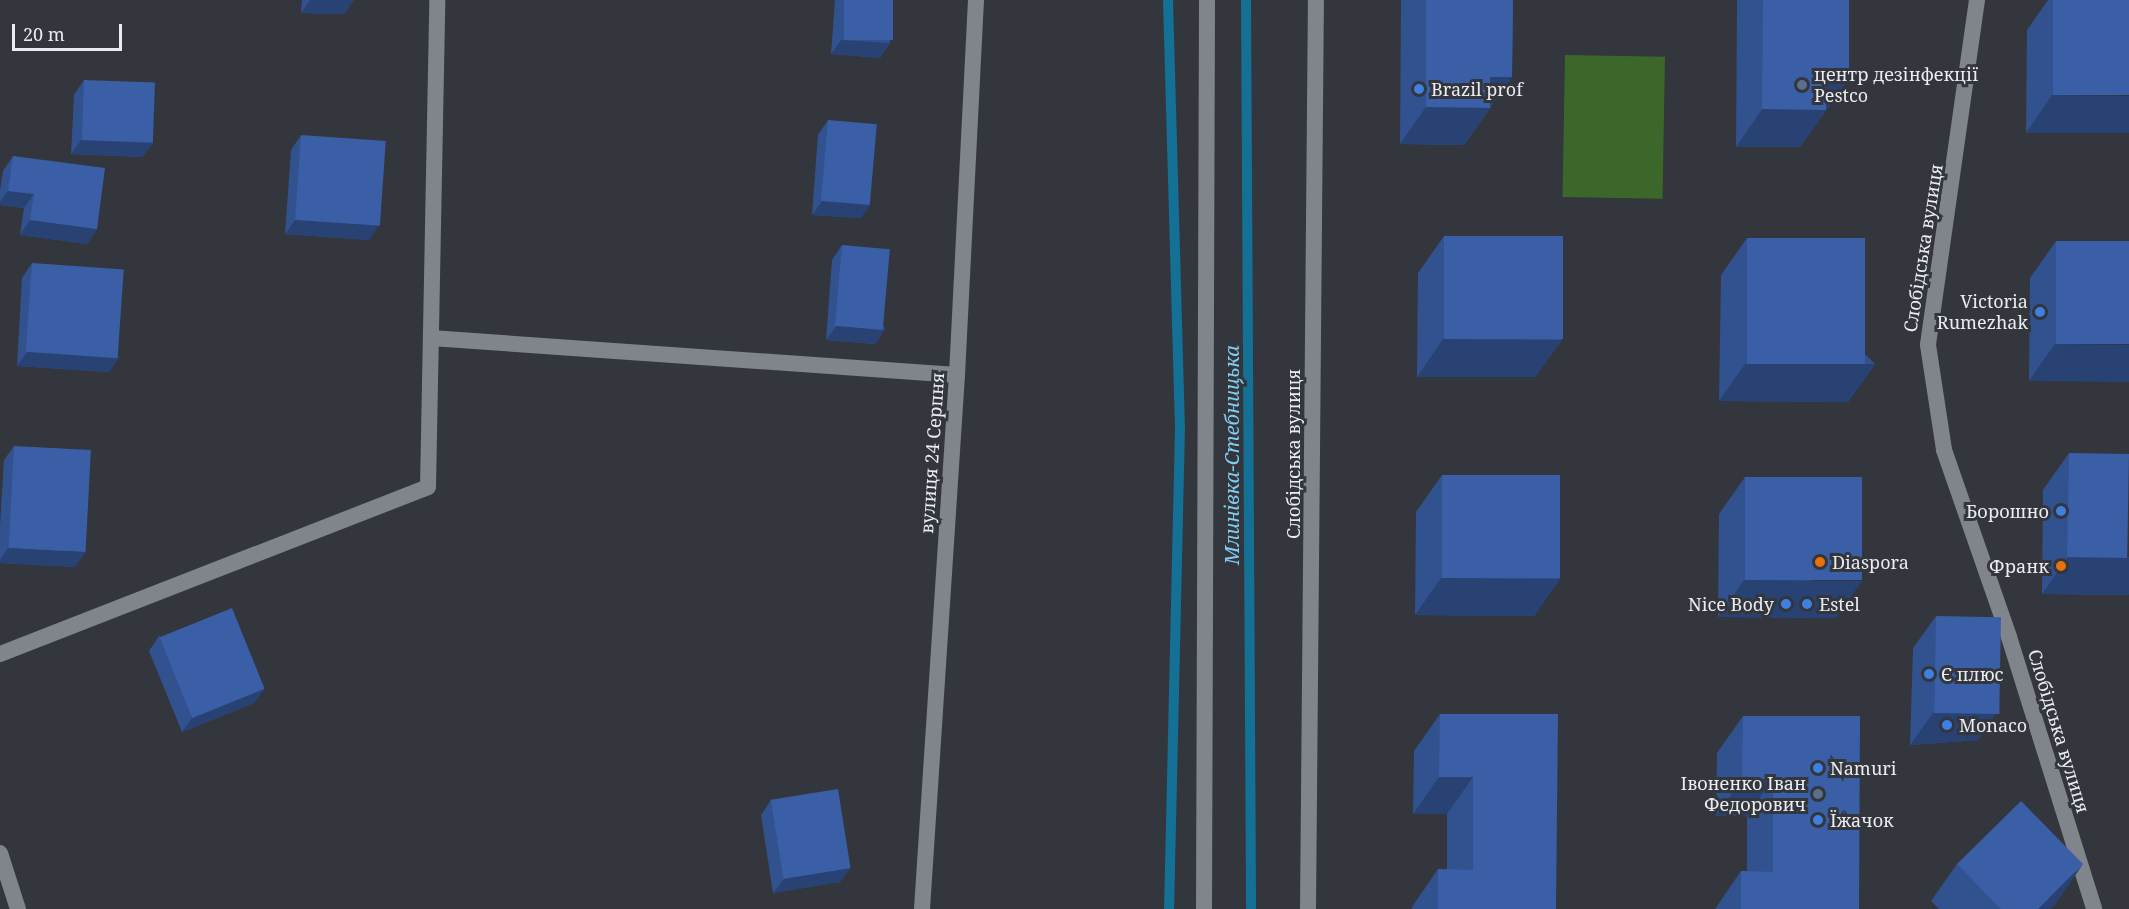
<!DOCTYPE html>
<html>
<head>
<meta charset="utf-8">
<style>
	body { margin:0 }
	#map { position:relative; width:2129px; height:909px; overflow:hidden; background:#33363c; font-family:"Noto Serif",serif }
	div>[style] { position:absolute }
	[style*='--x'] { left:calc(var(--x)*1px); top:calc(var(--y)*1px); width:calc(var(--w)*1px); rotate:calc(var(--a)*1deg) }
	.green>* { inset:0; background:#3c672a; transform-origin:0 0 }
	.stream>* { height:10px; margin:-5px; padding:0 5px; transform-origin:5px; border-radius:5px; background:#147195 }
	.minor>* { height:16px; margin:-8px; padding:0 8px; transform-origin:8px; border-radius:8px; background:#80848b }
	.wall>* { inset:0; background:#32528f }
	.shaded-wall>* { inset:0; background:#294274 }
	.building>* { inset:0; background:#3a5fa6; transform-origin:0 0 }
	.dots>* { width:16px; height:16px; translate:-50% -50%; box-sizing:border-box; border:3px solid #33363c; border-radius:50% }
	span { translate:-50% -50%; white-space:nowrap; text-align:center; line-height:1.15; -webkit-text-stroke:6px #33363c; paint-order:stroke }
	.poi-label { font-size:18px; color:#eaecf0 }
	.left { translate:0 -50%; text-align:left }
	.right { translate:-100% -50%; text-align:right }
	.street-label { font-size:18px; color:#eaecf0 }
	.water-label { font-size:20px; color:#81ccf1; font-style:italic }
	.scale { position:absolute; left:12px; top:24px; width:110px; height:27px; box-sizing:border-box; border:3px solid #eaecf0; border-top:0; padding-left:8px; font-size:18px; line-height:21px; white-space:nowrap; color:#eaecf0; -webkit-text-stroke:4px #33363c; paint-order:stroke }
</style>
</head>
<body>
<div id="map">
	<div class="green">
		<div style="left:1565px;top:55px;width:100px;height:142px;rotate:1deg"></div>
	</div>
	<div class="stream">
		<div style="--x:1168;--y:0;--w:427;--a:88.4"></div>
		<div style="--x:1180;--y:427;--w:482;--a:91.3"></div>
		<div style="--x:1246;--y:0;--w:909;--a:89.68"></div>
	</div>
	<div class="minor">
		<div style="--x:1977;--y:0;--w:348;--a:98.1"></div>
		<div style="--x:1928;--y:345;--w:106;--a:81.3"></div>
		<div style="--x:1944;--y:450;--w:198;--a:70.8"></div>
		<div style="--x:2009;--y:637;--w:285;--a:72.6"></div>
		<div style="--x:431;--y:338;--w:527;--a:4.02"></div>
		<div style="--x:0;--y:654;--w:459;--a:-21.3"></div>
		<div style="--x:428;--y:487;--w:487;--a:-88.9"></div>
		<div style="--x:0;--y:853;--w:59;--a:72.2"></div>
		<div style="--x:922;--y:909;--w:535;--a:-86.25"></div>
		<div style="--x:957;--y:375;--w:375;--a:-87.1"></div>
		<div style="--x:1204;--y:909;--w:909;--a:-89.81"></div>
		<div style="--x:1308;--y:909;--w:909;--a:-89.5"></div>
	</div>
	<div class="wall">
		<div style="clip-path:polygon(302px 0,354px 0,344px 14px,301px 13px)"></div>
		<div style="clip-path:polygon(835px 0,893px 0,890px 43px,880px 58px,831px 54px)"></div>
		<div style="clip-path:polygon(1401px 0,1513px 0,1512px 77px,1464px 145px,1400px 144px)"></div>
		<div style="clip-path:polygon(1737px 0,1849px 0,1823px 116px,1822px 116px,1800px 147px,1736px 147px)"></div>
		<div style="clip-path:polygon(2048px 0,2129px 0,2026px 133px,2027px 30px)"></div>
		<div style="clip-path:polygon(84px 80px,153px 143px,142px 157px,71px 154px,74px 95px)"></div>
		<div style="clip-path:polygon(828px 120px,861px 218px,812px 215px,818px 135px)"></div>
		<div style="clip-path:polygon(301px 135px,369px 240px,285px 234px,291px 150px)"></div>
		<div style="clip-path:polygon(13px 156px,97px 229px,87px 244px,20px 235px,24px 208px,0 205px,0 190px,3px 171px)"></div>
		<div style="clip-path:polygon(1444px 236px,1562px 340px,1535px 377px,1417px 377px,1418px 273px)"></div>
		<div style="clip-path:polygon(1747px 238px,1875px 364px,1848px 402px,1719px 401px,1721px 275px)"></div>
		<div style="clip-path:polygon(2056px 241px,2129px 241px,2029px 381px,2030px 278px)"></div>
		<div style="clip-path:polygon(842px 245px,885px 329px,875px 344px,826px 340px,832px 260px)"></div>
		<div style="clip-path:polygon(32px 263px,119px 357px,109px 372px,17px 366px,22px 278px)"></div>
		<div style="clip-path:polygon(14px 446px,75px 567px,0 563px,0 526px,4px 460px)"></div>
		<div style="clip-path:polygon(2069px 453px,2129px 595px,2042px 594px,2043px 490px)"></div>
		<div style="clip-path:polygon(1442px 475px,1560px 579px,1534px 616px,1415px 615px,1416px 512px)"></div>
		<div style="clip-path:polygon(1745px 477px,1836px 618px,1718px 617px,1719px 514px)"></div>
		<div style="clip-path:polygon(1936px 616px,2000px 707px,1978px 740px,1910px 745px,1913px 648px)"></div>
		<div style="clip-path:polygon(159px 636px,264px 689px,254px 703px,182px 732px,149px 651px)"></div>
		<div style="clip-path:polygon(1440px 714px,1556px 909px,1412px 909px,1412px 907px,1438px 869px,1447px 870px,1447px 814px,1413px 814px,1414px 751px)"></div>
		<div style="clip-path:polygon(1743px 716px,1859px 909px,1715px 909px,1741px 871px,1747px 871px,1747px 816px,1716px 816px,1717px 753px)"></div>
		<div style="clip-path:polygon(771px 800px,850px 868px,840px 882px,773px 893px,761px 815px)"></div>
		<div style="clip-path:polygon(1957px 864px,2057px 902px,2050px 909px,1939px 909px,1931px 901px)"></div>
	</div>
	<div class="shaded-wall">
		<div style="clip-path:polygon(310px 0,354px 0,344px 14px,301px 13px)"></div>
		<div style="clip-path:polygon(841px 40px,890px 43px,880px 58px,831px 54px)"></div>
		<div style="clip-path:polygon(1490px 77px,1512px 77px,1464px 145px,1400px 144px,1426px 107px)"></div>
		<div style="clip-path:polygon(1826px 79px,1849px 79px,1800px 147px,1736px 147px,1762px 109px)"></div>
		<div style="clip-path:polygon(2052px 95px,2129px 96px,2129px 133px,2026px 133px)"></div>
		<div style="clip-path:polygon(81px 140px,153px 143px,142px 157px,71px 154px)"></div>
		<div style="clip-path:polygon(8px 191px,34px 194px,24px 208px,0 205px,0 202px)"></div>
		<div style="clip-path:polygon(822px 201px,871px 204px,861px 218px,812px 215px)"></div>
		<div style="clip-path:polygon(30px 220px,97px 229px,87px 244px,20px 235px)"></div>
		<div style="clip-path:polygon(295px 220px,379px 225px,369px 240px,285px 234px)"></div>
		<div style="clip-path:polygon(836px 326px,885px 329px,875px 344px,826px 340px)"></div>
		<div style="clip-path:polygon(1443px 339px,1562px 340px,1535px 377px,1417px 377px)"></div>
		<div style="clip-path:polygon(2055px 344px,2129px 345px,2129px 382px,2029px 381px)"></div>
		<div style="clip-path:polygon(27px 352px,119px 357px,109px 372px,17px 366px)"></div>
		<div style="clip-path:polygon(1745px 364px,1875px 364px,1848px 402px,1719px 401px)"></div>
		<div style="clip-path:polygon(8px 548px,86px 552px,75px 567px,0 563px,0 560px)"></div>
		<div style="clip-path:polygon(2068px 557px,2129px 557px,2129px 595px,2042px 594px)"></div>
		<div style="clip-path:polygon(1441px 578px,1560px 579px,1534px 616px,1415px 615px)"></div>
		<div style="clip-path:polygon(1744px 580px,1862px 581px,1836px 618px,1718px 617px)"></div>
		<div style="clip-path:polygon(264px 689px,254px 703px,182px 732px,192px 718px)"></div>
		<div style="clip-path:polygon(2000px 707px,1978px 740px,1910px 745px,1933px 713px)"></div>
		<div style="clip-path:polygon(1439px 777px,1473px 777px,1447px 814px,1413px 814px)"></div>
		<div style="clip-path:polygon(1742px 779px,1773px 779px,1747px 816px,1716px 816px)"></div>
		<div style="clip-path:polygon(2083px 864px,2057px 902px,2050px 909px,2038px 909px)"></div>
		<div style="clip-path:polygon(850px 868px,840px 882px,773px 893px,784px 879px)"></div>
	</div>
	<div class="building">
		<div style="left:844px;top:0;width:49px;height:40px"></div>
		<div style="clip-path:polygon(1426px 0,1513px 0,1512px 77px,1490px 77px,1490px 108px,1426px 107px)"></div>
		<div style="clip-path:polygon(1763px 0,1849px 0,1849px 79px,1826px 79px,1826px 110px,1762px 109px)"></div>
		<div style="left:2053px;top:0;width:76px;height:95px"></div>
		<div style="left:84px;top:80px;width:71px;height:60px;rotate:2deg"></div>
		<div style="left:828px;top:120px;width:49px;height:81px;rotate:5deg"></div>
		<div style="left:301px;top:135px;width:85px;height:85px;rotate:4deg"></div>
		<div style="clip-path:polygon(13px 156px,105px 168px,97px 229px,30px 220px,34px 194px,8px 191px)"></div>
		<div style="left:1444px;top:236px;width:119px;height:103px"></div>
		<div style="left:1747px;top:238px;width:118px;height:126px"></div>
		<div style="left:2056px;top:241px;width:73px;height:103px"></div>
		<div style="left:842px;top:245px;width:48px;height:81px;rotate:5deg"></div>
		<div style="left:32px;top:263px;width:92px;height:89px;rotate:4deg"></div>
		<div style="left:14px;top:446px;width:77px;height:102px;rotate:3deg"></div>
		<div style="left:2069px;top:453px;width:60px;height:104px;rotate:1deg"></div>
		<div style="left:1442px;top:475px;width:118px;height:103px"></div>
		<div style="left:1745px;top:477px;width:117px;height:103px"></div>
		<div style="left:232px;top:608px;width:87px;height:78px;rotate:68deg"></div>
		<div style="left:1936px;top:616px;width:65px;height:97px;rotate:1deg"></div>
		<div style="clip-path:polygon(1440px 714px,1558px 714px,1556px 909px,1438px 909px,1438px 869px,1473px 870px,1473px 777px,1439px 777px)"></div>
		<div style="clip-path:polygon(1743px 716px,1860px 716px,1859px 909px,1741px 909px,1741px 871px,1773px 872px,1773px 779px,1742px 779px)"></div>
		<div style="left:838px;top:789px;width:80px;height:68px;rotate:81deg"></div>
		<div style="clip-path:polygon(2021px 801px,2083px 864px,2038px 909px,2001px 909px,1957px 864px)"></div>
	</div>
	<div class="dots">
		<div style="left:1802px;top:85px;background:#5c6f8a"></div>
		<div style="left:1419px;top:89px;background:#3f7fe0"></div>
		<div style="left:2040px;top:312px;background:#3f7fe0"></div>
		<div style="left:2061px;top:511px;background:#3f7fe0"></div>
		<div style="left:1820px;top:562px;background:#e8710a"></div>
		<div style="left:2061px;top:566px;background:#e8710a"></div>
		<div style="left:1786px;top:604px;background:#3f7fe0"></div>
		<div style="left:1807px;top:604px;background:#3f7fe0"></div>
		<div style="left:1929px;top:674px;background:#3f7fe0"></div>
		<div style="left:1947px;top:725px;background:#3f7fe0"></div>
		<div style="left:1818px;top:768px;background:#3f7fe0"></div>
		<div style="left:1818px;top:794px;background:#5c6f8a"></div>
		<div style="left:1818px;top:820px;background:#3f7fe0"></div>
	</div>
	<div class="poi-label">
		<span class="left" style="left:1814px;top:85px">центр дезінфекції<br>Pestco</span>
		<span class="left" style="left:1431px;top:89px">Brazil prof</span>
		<span class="right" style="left:2028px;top:312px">Victoria<br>Rumezhak</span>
		<span class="right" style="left:2049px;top:511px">Борошно</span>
		<span class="left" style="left:1832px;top:562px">Diaspora</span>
		<span class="right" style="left:2049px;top:566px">Франк</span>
		<span class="right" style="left:1774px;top:604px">Nice Body</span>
		<span class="left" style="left:1819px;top:604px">Estel</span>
		<span class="left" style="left:1941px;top:674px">Є плюс</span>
		<span class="left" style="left:1959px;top:725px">Monaco</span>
		<span class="left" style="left:1830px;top:768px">Namuri</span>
		<span class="right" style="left:1806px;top:794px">Івоненко Іван<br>Федорович</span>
		<span class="left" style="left:1830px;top:820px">Їжачок</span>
	</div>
	<div class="street-label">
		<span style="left:1923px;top:248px;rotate:-81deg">Слобідська вулиця</span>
		<span style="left:932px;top:453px;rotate:-86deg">вулиця 24 Серпня</span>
		<span style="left:1293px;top:454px;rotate:-90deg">Слобідська вулиця</span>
		<span style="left:2059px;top:731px;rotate:73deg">Слобідська вулиця</span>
	</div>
	<div class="water-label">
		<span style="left:1231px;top:455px;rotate:-90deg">Млинівка-Стебницька</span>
	</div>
	<div class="scale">20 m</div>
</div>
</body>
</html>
